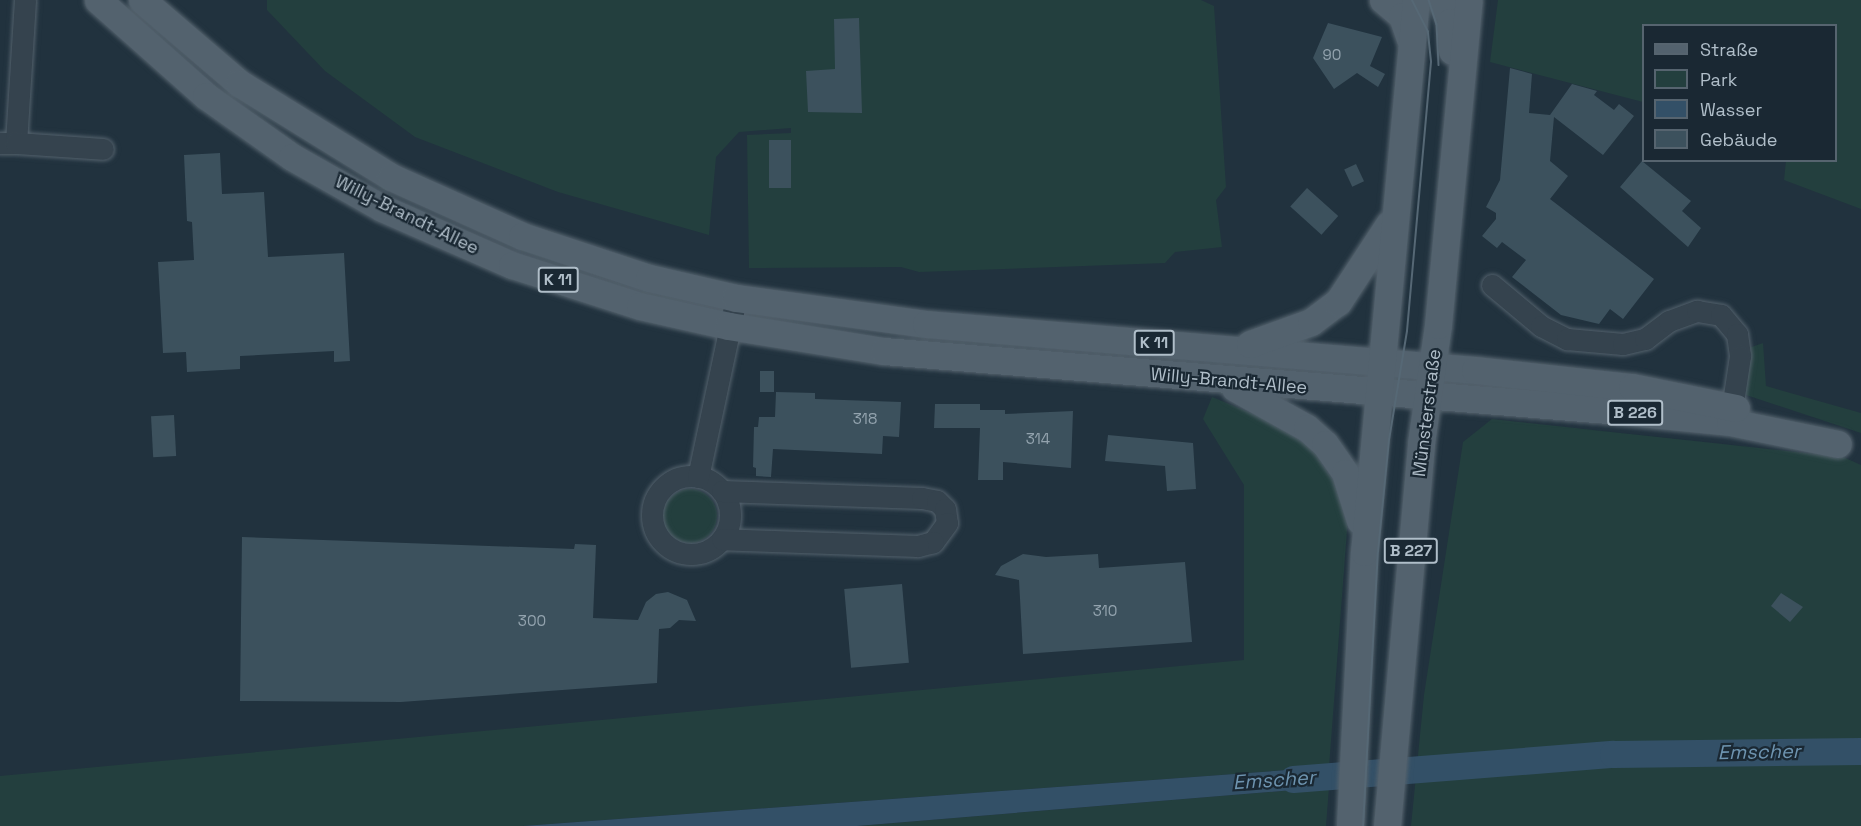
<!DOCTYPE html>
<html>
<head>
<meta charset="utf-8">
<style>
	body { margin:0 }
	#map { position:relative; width:1861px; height:826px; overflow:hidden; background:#21323e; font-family:"Space Grotesk",sans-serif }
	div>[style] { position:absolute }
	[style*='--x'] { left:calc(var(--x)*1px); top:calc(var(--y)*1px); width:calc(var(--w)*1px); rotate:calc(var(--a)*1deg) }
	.green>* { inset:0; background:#233f3e }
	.round { border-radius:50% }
	.water>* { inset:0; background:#335067 }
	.river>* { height:27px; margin:-13.5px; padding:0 13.5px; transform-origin:13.5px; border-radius:13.5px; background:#335067 }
	.building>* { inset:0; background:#3c515d; transform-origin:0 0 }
	.roads { filter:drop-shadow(0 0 2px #53616c) drop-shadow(0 0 2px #53616c) }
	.minor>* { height:21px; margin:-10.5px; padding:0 10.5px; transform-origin:10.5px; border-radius:10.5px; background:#35434e }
	.minor>.ring { margin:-10.5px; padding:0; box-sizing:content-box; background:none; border:21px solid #35434e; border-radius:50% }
	.major>* { height:27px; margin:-13.5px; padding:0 13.5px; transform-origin:13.5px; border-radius:13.5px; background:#53626e }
	.tram>* { height:1.5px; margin:-0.75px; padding:0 0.75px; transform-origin:0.75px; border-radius:0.75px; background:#566875 }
	span { translate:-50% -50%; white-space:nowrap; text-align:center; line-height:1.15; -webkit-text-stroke:4.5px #1a2833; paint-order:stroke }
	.number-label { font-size:15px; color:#93a3ae }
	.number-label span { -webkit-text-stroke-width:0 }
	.shield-label span { padding:2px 4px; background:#1a2833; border:2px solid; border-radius:4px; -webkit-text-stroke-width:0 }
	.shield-label { font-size:16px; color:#b0bec9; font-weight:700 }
	.street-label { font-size:18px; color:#b0bec9 }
	.water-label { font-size:20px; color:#6e94b0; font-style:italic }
	.legend { position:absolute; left:1642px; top:24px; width:195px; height:138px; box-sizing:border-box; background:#1a2833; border:2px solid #56646f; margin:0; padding:8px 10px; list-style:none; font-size:18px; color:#b0bec9 }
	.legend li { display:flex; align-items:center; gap:12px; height:30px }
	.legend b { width:30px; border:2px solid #56646f }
</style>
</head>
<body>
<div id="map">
	<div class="green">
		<div style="clip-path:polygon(267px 0,1201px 0,1214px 6px,1226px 187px,1216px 200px,1222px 247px,1175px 252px,1165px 263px,919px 272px,901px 267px,749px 268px,747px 135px,791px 133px,791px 128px,739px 132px,716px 157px,709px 235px,558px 192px,415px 137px,325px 71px,267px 10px)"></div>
		<div style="clip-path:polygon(1498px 0,1861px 0,1861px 209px,1784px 180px,1786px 161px,1836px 160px,1836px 26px,1644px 26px,1643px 102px,1490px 62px)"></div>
		<div style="clip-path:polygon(1763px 343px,1766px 386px,1861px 413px,1861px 433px,1740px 393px,1746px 349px)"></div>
		<div style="clip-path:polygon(1212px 397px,1302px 434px,1349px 504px,1329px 767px,523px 826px,0 826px,0 776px,1244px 660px,1244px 485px,1203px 419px)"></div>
		<div style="clip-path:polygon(1492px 419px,1843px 457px,1861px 465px,1861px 826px,1411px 826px,1424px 695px,1463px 442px)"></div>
		<div class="round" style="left:663px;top:489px;width:54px;height:54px"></div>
		<div style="clip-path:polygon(1329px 787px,1326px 826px,857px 826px)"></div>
	</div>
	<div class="water">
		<div style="clip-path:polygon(1329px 767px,1329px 787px,857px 826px,523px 826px)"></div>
	</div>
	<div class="river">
		<div style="--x:1293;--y:779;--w:321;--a:-4.5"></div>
		<div style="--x:1613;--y:754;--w:248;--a:-0.7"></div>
	</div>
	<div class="building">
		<div style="clip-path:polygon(859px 18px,862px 113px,808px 112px,806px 71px,835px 69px,834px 19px)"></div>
		<div style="clip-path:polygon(1328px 23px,1382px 37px,1370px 66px,1385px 74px,1378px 87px,1357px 73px,1334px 89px,1313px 58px)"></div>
		<div style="clip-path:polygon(1510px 68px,1532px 74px,1529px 113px,1550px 115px,1572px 84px,1597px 91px,1594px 95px,1614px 110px,1619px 104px,1634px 116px,1603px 155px,1554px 117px,1550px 161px,1568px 176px,1550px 199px,1654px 279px,1623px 319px,1610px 309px,1599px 324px,1561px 315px,1512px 277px,1526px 260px,1502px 242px,1497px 248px,1482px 236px,1496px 219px,1496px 213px,1486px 207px,1500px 180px)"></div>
		<div style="left:769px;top:140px;width:22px;height:48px"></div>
		<div style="clip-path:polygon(220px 153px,222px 194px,264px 192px,268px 257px,344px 253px,350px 361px,334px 362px,334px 351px,240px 356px,240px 369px,187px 372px,186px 352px,163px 353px,158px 262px,194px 260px,192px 222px,187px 221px,184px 155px)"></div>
		<div style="clip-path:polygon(1642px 161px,1691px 201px,1682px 211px,1701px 228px,1688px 247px,1620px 187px)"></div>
		<div style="left:1356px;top:164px;width:19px;height:13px;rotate:65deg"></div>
		<div style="left:1307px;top:188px;width:42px;height:25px;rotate:42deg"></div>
		<div style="left:760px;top:371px;width:14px;height:21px"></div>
		<div style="clip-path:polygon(776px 392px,815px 393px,815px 399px,901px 402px,899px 437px,883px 436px,882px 454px,773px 449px,771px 477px,756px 476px,756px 468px,753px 467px,754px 427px,758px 427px,759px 417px,775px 417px)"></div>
		<div style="clip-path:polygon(935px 404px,980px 404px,980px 410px,1005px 410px,1005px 414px,1073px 411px,1071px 468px,1003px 462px,1003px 480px,978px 480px,980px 428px,934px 428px)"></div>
		<div style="left:174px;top:415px;width:41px;height:23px;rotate:87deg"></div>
		<div style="clip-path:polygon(1108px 435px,1193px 443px,1196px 489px,1167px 491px,1165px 466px,1105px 461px)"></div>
		<div style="clip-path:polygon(242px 537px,574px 549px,575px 544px,596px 545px,593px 618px,638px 620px,646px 602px,656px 594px,668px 592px,687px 600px,696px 621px,679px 620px,670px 628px,659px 629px,657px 683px,401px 702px,240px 701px)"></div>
		<div style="clip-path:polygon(1023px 554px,1046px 557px,1098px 554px,1099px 568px,1185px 562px,1192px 642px,1023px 654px,1019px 580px,995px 575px,1001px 566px)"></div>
		<div style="left:902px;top:584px;width:79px;height:58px;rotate:85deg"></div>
		<div style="clip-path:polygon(1781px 593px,1803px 607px,1790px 622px,1771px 606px)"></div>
	</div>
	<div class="roads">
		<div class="minor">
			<div style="--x:0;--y:143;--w:16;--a:0"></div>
			<div style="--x:16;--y:143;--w:143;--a:-86.4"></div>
			<div style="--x:16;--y:143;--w:87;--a:3.9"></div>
			<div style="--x:1492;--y:285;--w:64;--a:39.9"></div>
			<div style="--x:1541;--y:326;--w:29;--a:27"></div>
			<div style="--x:1567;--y:339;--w:56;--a:5.1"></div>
			<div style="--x:1623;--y:344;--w:23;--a:-13"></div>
			<div style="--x:1645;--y:339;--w:30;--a:-37"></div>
			<div style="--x:1669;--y:321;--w:30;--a:-20"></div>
			<div style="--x:1697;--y:311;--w:24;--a:9"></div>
			<div style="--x:1721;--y:315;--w:25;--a:50"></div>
			<div style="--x:1737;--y:334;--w:22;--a:82"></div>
			<div style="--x:1740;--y:356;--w:67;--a:98.6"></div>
			<div class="ring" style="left:652px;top:476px;width:57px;height:57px"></div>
			<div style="--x:698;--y:477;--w:183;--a:-78"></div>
			<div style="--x:722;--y:491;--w:200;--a:2"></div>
			<div style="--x:922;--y:498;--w:15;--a:11"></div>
			<div style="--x:937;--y:501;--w:11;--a:45"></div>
			<div style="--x:945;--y:509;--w:14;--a:82"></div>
			<div style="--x:947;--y:523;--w:24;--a:126"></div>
			<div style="--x:933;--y:542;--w:16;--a:165"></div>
			<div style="--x:918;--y:546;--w:196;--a:-178"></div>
		</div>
		<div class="major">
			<div style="--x:98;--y:0;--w:144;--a:41.6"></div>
			<div style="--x:206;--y:96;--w:105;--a:35.3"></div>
			<div style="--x:292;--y:157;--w:103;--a:29.5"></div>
			<div style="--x:382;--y:208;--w:142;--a:23.7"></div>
			<div style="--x:512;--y:265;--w:134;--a:17.8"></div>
			<div style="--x:640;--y:306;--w:91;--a:12.7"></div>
			<div style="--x:729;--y:326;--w:157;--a:9.2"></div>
			<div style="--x:884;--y:351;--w:738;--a:4.66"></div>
			<div style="--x:1620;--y:411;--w:111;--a:5.7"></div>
			<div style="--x:1730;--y:422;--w:110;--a:11.5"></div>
			<div style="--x:142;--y:0;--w:128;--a:40.6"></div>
			<div style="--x:239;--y:83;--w:179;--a:31.7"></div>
			<div style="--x:391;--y:177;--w:144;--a:24.2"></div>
			<div style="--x:522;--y:236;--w:134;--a:18.3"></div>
			<div style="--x:649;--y:278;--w:89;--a:12.9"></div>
			<div style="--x:736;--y:298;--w:192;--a:7.8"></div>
			<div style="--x:926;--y:324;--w:551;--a:4.79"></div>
			<div style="--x:1475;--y:370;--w:158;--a:6.2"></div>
			<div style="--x:1632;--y:387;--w:106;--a:11.4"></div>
			<div style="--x:1383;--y:0;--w:25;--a:40"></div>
			<div style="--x:1402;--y:16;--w:24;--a:71"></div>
			<div style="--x:1442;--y:0;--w:23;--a:70"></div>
			<div style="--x:1450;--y:22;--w:29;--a:86"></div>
			<div style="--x:1250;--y:344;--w:65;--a:-19.8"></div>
			<div style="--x:1311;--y:322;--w:34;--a:-37"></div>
			<div style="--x:1338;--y:302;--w:93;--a:-56.8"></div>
			<div style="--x:1235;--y:388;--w:82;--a:29.1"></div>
			<div style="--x:1307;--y:428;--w:24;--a:42"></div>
			<div style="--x:1325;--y:444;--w:35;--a:55"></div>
			<div style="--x:1345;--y:473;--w:50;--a:72.6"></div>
			<div style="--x:1350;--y:826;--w:274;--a:-87.1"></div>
			<div style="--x:1364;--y:552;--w:554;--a:-84.62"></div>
			<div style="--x:1387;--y:826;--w:385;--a:-84.9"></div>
			<div style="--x:1421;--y:443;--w:119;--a:-81.8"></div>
			<div style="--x:1438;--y:325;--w:326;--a:-84.6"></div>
		</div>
	</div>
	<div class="tram">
		<div style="--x:1429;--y:0;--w:25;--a:72"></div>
		<div style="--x:1437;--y:24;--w:41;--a:87.2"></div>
		<div style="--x:1363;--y:826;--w:274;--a:-86.9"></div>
		<div style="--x:1378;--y:552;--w:113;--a:-84.4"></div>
		<div style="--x:1389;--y:440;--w:110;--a:-80.6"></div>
		<div style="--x:1407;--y:331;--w:270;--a:-84.9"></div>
		<div style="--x:1431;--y:62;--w:30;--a:-96"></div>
		<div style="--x:1428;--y:32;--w:36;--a:-117"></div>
	</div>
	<div class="number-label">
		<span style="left:1332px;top:55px">90</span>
		<span style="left:865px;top:419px">318</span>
		<span style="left:1038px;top:439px">314</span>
		<span style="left:1105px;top:611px">310</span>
		<span style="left:532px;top:621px">300</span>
	</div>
	<div class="shield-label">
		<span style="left:558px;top:280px">K 11</span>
		<span style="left:1154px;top:343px">K 11</span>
		<span style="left:1635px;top:413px">B 226</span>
		<span style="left:1411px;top:551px">B 227</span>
	</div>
	<div class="street-label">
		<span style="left:407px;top:215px;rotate:26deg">Willy-Brandt-Allee</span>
		<span style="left:1229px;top:381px;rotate:5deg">Willy-Brandt-Allee</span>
		<span style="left:1427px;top:413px;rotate:-83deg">Münsterstraße</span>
	</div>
	<div class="water-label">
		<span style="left:1759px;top:752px;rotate:-1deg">Emscher</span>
		<span style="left:1274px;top:780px;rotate:-4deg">Emscher</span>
	</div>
	<ul class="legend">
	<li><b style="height:8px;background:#53626e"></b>Straße</li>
	<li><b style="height:16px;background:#233f3e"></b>Park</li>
	<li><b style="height:16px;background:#335067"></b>Wasser</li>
	<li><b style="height:16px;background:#3c515d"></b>Gebäude</li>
	</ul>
</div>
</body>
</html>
